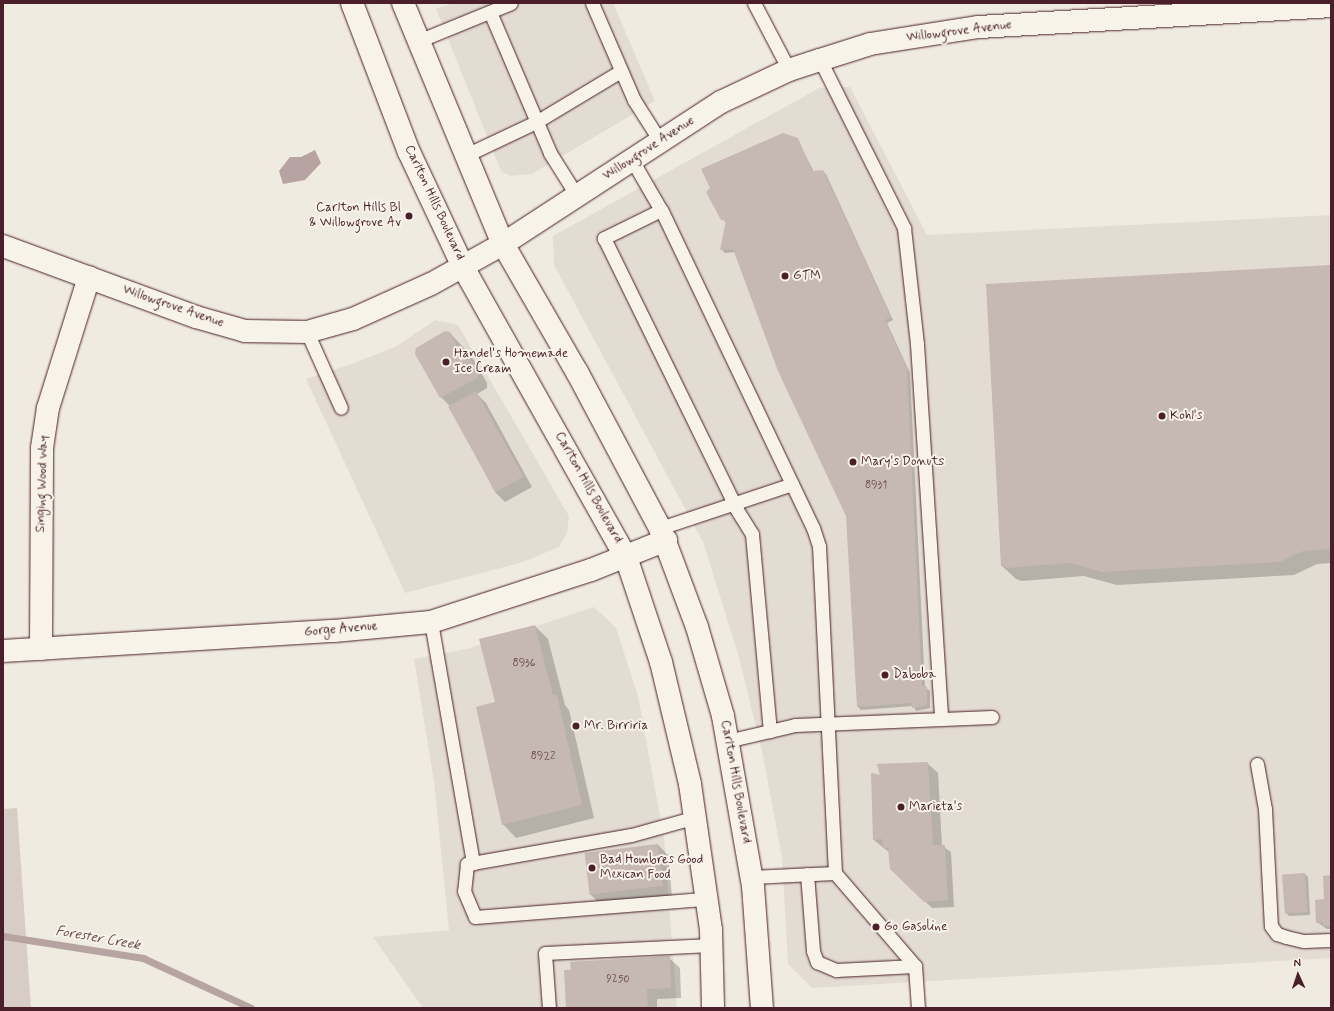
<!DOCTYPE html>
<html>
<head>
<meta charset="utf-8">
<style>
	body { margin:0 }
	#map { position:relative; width:1334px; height:1011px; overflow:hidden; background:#f0ebe0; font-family:Mynerve,sans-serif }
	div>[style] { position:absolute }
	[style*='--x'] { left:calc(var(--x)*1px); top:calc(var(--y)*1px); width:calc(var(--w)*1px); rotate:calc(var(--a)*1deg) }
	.built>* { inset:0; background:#e3dcd2 }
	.green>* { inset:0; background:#d8cdc6 }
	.water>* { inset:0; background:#b7a4a2 }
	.shadow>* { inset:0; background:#0003 }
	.stream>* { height:7px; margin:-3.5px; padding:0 3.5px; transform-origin:3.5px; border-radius:3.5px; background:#b7a4a2 }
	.building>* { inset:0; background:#c6b8b3; transform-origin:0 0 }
	.roads { filter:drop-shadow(0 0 1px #4a1f2b) drop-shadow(0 0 1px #4a1f2b) }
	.service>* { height:13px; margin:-6.5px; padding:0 6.5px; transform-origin:6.5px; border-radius:6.5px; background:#f7f3e8 }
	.minor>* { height:22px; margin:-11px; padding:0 11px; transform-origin:11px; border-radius:11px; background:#f7f3e8 }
	.secondary>* { height:22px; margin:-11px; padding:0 11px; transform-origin:11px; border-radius:11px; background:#f7f3e8 }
	.dots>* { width:11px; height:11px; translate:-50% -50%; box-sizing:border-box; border:2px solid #f7f3e8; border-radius:50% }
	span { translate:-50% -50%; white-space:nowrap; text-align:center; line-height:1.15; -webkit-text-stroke:4px #f7f3e8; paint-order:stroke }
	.number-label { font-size:11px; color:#69454d }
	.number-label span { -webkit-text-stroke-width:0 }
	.street-label { font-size:13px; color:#4a1f2b }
	.poi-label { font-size:13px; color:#4a1f2b }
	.right { translate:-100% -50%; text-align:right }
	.left { translate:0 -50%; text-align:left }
	.water-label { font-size:14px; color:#704e55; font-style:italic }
	.frame { position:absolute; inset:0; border:4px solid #4a1f2b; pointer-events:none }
	.north { position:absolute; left:1278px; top:955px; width:40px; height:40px; -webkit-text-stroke:3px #f7f3e8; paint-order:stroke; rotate:357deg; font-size:11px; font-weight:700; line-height:16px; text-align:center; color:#4a1f2b }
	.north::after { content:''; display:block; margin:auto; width:14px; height:18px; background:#4a1f2b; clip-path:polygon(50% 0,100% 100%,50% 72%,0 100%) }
</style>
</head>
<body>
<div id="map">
	<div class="built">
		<div style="clip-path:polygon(453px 3px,613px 3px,655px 101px,532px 174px,511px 176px,501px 171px,436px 9px)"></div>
		<div style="clip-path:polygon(850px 87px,927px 235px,1331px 215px,1331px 958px,812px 988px,788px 964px,782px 857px,762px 751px,738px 654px,703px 542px,554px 265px,553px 236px,819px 88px)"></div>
		<div style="clip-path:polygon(435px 320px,458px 325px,569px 516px,567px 533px,559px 547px,523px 562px,405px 593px,306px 379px,352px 364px,397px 346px)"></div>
		<div style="clip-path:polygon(594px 607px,616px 628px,638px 696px,664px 838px,677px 1008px,423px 1008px,373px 937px,449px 930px,434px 782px,414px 659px,467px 649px)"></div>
	</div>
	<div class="green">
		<div style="clip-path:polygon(17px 808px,31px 1008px,3px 1008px,3px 809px)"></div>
	</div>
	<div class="water">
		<div style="clip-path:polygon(315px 150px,321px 163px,305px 180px,283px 184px,279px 171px,290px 157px,301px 157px)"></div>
	</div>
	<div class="shadow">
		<div style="clip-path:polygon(797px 139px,814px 172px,822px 171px,826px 174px,893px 320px,887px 323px,910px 373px,925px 687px,930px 691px,930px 708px,916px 711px,913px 706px,861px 710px,858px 707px,847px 516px,735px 252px,725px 253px,722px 250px,726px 222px,722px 219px)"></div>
		<div style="clip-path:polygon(1331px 266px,1331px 563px,1317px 564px,1294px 575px,1117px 585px,1084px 576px,1022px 581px,1016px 579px,1002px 566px)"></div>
		<div style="clip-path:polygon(450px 333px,472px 357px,487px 383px,487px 388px,477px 394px,486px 403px,532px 487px,505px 502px,495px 492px,451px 407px,441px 397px)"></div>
		<div style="clip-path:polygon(535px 626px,548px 639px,565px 705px,569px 710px,594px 818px,516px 838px,503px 824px,496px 703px)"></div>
		<div style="clip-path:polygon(927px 763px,938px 773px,942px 846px,951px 852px,954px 907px,932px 908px,891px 869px,890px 853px,874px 840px,872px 774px,881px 776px)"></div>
		<div style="clip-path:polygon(658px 845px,668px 855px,672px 896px,599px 903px,589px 893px)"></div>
		<div style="clip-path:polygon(1305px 874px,1308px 877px,1310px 915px,1289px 916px,1286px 913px)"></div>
		<div style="clip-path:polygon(1331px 876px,1331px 929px,1327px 929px,1317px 922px)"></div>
		<div style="clip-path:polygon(669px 958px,680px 968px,681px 998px,657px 999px,657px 1008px,567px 1008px,572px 971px)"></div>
	</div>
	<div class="stream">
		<div style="--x:3;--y:936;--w:142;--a:8.9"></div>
		<div style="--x:143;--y:958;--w:119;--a:24.8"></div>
	</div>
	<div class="building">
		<div style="clip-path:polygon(783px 133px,798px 138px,812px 171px,823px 170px,891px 317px,885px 320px,907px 369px,922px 685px,927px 687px,927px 705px,912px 708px,911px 703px,857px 707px,846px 516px,778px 371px,733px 249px,720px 250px,726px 220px,721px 220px,706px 192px,710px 188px,701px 169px)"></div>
		<div style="clip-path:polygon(1331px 265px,1331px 549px,1303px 551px,1280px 562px,1103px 572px,1070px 563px,1008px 568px,1001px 566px,986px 284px)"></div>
		<div style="clip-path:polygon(445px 331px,450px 332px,458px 348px,462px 346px,478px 372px,478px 378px,440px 398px,415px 354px,416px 348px)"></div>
		<div style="left:476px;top:391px;width:98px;height:32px;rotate:61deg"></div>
		<div style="clip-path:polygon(535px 625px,553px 695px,557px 695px,582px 805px,502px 825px,476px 707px,495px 702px,479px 639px)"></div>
		<div style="clip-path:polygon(928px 762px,933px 845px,945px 845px,948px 900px,924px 902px,890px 869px,888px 848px,883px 848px,882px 839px,873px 840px,871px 773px,880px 775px,877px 764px)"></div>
		<div style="left:658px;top:844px;width:42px;height:74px;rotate:83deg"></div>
		<div style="left:1305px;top:873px;width:39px;height:23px;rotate:86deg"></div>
		<div style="clip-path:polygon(1331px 875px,1331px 926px,1323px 926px,1323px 922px,1316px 923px,1315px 900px,1324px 899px,1323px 876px)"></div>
		<div style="clip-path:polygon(670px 956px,671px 988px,647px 989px,648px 1008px,566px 1008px,564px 970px,571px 970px,570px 962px)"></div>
	</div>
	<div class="roads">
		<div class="service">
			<div style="--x:592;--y:3;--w:106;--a:66.6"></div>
			<div style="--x:634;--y:100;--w:49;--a:57.6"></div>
			<div style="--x:754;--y:3;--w:76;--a:62.4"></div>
			<div style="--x:490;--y:12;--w:153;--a:66.9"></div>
			<div style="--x:550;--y:153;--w:51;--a:57.9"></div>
			<div style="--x:418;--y:41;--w:100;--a:-22.2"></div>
			<div style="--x:820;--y:60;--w:188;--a:63.4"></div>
			<div style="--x:904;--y:228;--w:117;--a:83.6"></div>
			<div style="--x:917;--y:344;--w:376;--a:86.3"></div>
			<div style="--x:466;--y:155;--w:77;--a:-25.2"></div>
			<div style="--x:536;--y:122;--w:99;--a:-31"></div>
			<div style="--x:632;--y:160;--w:58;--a:59.9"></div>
			<div style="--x:307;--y:332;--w:83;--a:65.9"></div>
			<div style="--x:660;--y:528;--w:139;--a:-18.4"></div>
			<div style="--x:431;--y:622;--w:245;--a:80.1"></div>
			<div style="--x:727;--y:741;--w:70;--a:-13.2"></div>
			<div style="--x:795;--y:725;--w:197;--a:-2.3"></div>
			<div style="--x:1257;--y:764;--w:46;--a:79.9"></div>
			<div style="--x:1265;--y:809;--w:117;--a:87.1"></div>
			<div style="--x:1271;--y:926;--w:10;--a:53"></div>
			<div style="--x:1277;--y:934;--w:9;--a:18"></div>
			<div style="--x:1286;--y:937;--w:18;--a:13"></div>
			<div style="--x:1304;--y:941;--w:27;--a:-2"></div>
			<div style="--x:696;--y:817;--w:67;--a:164.5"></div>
			<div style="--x:631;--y:835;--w:167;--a:170"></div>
			<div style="--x:467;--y:864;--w:27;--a:96"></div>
			<div style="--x:464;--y:891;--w:28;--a:67"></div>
			<div style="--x:475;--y:917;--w:232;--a:-4.5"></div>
			<div style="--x:835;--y:873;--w:123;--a:49.3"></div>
			<div style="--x:915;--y:966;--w:42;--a:85.9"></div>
			<div style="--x:807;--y:874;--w:77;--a:85.5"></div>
			<div style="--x:813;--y:951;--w:12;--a:70"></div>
			<div style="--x:817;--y:962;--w:21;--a:23"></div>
			<div style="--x:836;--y:970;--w:79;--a:-2.9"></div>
			<div style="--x:751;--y:877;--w:84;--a:-2.7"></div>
			<div style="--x:835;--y:873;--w:327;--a:-92.8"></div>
			<div style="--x:819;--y:546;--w:19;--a:-108"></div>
			<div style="--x:813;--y:528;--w:352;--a:-115.5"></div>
			<div style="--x:661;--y:210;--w:64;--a:153.8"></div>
			<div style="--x:604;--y:238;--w:303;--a:63.9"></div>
			<div style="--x:737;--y:510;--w:28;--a:58"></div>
			<div style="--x:752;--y:534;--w:198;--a:84.8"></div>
			<div style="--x:549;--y:1008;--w:55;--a:-94.2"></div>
			<div style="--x:545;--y:953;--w:166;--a:-2.8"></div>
		</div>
		<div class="minor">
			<div style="--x:3;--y:246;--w:206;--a:20.2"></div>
			<div style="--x:196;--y:317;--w:51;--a:15.9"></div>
			<div style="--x:245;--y:331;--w:62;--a:0.9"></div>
			<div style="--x:307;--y:332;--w:48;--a:-15.8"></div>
			<div style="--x:353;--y:319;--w:85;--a:-24.2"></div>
			<div style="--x:431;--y:284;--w:82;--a:-29.1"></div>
			<div style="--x:503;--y:244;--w:260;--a:-33.1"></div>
			<div style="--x:721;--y:102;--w:75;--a:-25.2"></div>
			<div style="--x:789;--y:70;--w:33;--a:-18"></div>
			<div style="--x:820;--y:60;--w:52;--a:-17.7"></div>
			<div style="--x:870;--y:44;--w:110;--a:-8.9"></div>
			<div style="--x:979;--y:27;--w:353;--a:-3.4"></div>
			<div style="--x:41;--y:649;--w:201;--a:-89.7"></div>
			<div style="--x:42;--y:448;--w:40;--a:-81.5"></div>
			<div style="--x:48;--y:408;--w:137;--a:-72.6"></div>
			<div style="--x:3;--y:651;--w:332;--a:-3.5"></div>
			<div style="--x:334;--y:631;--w:97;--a:-5.3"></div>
			<div style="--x:431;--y:622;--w:168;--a:-18"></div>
			<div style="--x:591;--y:570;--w:81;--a:-21.8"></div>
		</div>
		<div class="secondary">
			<div style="--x:352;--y:3;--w:160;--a:69.1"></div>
			<div style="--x:409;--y:152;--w:127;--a:64.8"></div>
			<div style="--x:463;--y:267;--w:333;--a:60.7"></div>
			<div style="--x:626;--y:557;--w:111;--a:71.6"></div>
			<div style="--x:661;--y:662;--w:125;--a:76.6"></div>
			<div style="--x:690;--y:784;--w:148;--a:81.8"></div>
			<div style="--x:711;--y:930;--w:78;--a:88.5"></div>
			<div style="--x:403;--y:3;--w:261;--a:67.5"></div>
			<div style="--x:503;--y:244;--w:148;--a:60"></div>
			<div style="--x:577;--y:372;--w:177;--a:62"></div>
			<div style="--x:660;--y:528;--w:106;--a:69.5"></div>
			<div style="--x:697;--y:627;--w:93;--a:73.7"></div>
			<div style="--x:723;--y:716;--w:173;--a:80"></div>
			<div style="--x:753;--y:886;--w:122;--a:85.8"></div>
		</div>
	</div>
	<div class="dots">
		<div style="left:409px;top:216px;background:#4a1f2b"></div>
		<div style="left:785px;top:276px;background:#4a1f2b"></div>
		<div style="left:446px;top:362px;background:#4a1f2b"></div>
		<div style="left:1162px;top:416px;background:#4a1f2b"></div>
		<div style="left:853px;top:462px;background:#4a1f2b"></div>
		<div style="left:885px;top:675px;background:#4a1f2b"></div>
		<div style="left:576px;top:726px;background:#4a1f2b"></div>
		<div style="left:901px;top:807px;background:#4a1f2b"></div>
		<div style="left:592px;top:868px;background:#4a1f2b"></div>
		<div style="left:876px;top:927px;background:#4a1f2b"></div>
	</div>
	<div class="number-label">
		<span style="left:876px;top:485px">8931</span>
		<span style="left:524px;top:663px">8936</span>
		<span style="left:543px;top:756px">8922</span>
		<span style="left:618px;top:979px">9250</span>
	</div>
	<div class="street-label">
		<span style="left:959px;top:32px;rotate:-7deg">Willowgrove Avenue</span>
		<span style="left:649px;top:149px;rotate:-33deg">Willowgrove Avenue</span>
		<span style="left:434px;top:203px;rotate:65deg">Carlton Hills Boulevard</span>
		<span style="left:173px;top:307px;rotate:19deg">Willowgrove Avenue</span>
		<span style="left:43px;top:484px;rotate:-88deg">Singing Wood Way</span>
		<span style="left:588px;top:488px;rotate:61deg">Carlton Hills Boulevard</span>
		<span style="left:341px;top:630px;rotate:-5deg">Gorge Avenue</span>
		<span style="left:735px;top:782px;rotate:80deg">Carlton Hills Boulevard</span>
	</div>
	<div class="poi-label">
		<span class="right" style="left:401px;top:216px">Carlton Hills Bl<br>&amp; Willowgrove Av</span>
		<span class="left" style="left:793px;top:276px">GTM</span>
		<span class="left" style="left:454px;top:362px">Handel's Homemade<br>Ice Cream</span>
		<span class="left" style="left:1170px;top:416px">Kohl's</span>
		<span class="left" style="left:861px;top:462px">Mary's Donuts</span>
		<span class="left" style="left:893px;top:675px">Daboba</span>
		<span class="left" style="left:584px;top:726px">Mr. Birriria</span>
		<span class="left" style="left:909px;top:807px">Marieta's</span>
		<span class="left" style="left:600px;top:868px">Bad Hombres Good<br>Mexican Food</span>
		<span class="left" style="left:884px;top:927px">Go Gasoline</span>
	</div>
	<div class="water-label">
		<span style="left:98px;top:938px;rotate:10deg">Forester Creek</span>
	</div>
	<div class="frame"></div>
	<div class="north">N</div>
</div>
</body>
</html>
